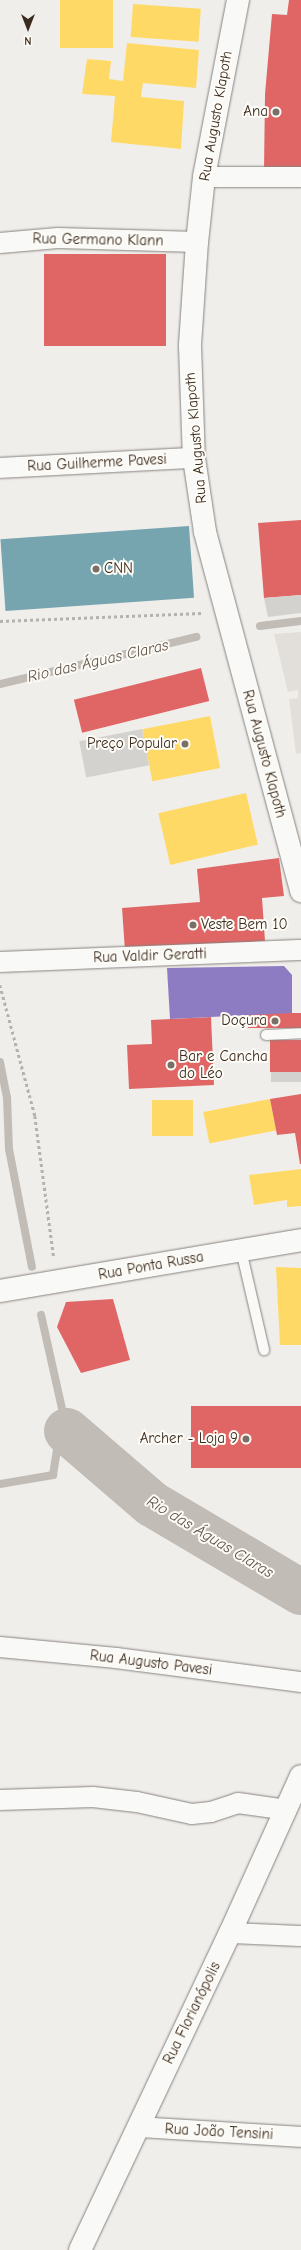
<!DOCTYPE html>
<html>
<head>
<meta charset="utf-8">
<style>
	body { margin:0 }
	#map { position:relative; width:301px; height:2250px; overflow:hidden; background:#f0eeeb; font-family:"Comic Neue",sans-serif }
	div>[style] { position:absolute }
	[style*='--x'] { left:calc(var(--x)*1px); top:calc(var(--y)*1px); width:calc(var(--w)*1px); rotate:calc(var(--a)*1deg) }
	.green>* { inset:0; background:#e2dfda }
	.homes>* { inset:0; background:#ffd966; transform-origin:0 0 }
	.shops>* { inset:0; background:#e06666; transform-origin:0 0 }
	.offices>* { inset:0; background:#8e7cc3 }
	.public>* { inset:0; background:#76a5af; transform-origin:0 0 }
	.stream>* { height:8px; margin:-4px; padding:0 4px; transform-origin:4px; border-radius:4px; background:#c2bcb6 }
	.river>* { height:46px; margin:-23px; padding:0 23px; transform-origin:23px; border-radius:23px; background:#c2bcb6 }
	.building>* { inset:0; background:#d4d2cf; transform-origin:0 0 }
	.path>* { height:2.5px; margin-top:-1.25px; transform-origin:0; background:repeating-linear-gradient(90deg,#b4b2b0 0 3px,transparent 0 6px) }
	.roads { filter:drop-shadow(0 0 1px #88837f) drop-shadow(0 0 1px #88837f) }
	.service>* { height:10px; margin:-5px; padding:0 5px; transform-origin:5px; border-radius:5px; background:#f9f9f7 }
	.minor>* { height:20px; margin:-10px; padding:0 10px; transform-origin:10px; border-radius:10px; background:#f9f9f7 }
	.tertiary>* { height:22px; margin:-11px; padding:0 11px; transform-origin:11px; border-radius:11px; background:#f9f9f7 }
	.primary>* { height:22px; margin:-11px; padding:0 11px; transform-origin:11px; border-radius:11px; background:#f9f9f7 }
	.dots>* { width:11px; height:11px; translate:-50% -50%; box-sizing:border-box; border:2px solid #fdfcf7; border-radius:50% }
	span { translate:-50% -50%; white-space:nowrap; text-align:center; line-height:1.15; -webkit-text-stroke:4px #fdfcf7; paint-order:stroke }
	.poi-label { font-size:15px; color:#3b2a1e }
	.right { translate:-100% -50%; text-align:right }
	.left { translate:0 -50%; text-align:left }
	.street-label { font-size:15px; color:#3b2a1e }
	.water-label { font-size:16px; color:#63554b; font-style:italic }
	.north { position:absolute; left:8px; top:8px; width:40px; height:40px; -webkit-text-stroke:3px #fdfcf7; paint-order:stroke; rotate:180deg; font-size:11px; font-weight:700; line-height:16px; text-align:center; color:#3b2a1e }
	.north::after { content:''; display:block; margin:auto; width:14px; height:18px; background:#3b2a1e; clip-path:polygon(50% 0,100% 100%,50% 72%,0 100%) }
</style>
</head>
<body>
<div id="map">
	<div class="green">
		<div style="clip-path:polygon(301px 632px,301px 753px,296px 754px,289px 699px,298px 698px,298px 690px,288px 692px,274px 634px)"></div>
	</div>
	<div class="homes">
		<div style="left:60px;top:0;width:53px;height:48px"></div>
		<div style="left:133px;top:4px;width:68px;height:33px;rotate:4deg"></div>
		<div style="clip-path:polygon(127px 43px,199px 50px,196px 88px,143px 83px,141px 97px,184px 101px,181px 149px,111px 142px,115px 96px,82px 94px,87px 59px,111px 61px,109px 79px,123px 81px)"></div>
		<div style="left:210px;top:716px;width:53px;height:69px;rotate:79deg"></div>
		<div style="left:246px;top:793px;width:53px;height:90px;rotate:77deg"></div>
		<div style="left:270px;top:1099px;width:32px;height:68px;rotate:79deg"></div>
		<div style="left:152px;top:1100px;width:41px;height:36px"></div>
		<div style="clip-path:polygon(301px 1169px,301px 1206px,287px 1207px,287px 1200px,254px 1205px,249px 1175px)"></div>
		<div style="clip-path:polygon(276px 1267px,301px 1268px,301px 1345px,280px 1345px)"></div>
	</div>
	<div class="shops">
		<div style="clip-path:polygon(289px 0,301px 0,301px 168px,264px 169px,265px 94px,272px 14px,287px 15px)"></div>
		<div style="left:44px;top:254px;width:122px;height:92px"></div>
		<div style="clip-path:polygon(301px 520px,301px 595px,264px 598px,258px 523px)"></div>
		<div style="left:201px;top:668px;width:34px;height:131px;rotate:76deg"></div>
		<div style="clip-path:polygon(279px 858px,284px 896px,262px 898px,265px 941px,125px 951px,122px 908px,200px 902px,197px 869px)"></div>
		<div style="left:301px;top:1013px;width:15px;height:53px;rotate:90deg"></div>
		<div style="clip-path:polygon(211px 1017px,214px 1085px,129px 1089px,127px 1045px,152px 1044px,151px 1020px)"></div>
		<div style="left:301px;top:1040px;width:32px;height:31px;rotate:90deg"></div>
		<div style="clip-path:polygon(301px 1094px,301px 1164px,300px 1164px,295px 1133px,277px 1135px,270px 1099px)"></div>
		<div style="clip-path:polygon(113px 1299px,130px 1360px,81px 1373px,57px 1327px,66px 1302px)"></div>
		<div style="left:301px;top:1406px;width:62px;height:110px;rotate:90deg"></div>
	</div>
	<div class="offices">
		<div style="clip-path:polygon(284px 966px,292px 975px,292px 1013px,170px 1019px,167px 968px)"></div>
	</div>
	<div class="public">
		<div style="left:189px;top:526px;width:72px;height:189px;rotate:86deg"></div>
	</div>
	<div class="stream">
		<div style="--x:260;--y:626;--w:41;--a:-7"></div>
		<div style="--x:0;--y:684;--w:202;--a:-13.5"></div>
		<div style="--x:0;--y:1062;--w:36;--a:79"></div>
		<div style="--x:7;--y:1097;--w:52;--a:87.8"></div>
		<div style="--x:9;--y:1149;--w:120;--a:79"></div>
		<div style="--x:0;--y:1484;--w:54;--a:-9.6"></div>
		<div style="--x:53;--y:1475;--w:31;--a:-81"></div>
		<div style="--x:58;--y:1444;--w:16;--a:-55"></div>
		<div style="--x:67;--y:1431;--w:119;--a:-102.6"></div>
	</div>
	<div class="river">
		<div style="--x:67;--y:1431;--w:112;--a:40.7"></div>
		<div style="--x:152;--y:1504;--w:173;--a:30.6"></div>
	</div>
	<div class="building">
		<div style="clip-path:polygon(301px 595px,301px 613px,268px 617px,264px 598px)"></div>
		<div style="left:142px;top:729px;width:37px;height:64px;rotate:79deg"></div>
		<div style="left:301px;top:1072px;width:10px;height:30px;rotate:90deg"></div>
	</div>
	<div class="path">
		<div style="--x:0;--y:621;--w:202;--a:-2.3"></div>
		<div style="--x:0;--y:985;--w:136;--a:75"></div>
		<div style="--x:35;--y:1116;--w:143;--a:82.4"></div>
	</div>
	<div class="roads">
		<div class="service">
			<div style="--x:266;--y:1035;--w:35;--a:-3"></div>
			<div style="--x:241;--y:1250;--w:103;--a:77"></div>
		</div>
		<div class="minor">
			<div style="--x:204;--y:177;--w:97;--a:0"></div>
			<div style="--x:0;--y:243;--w:58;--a:-4.9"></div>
			<div style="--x:58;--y:238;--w:139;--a:1.6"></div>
			<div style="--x:0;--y:468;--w:194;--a:-3"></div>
			<div style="--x:0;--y:962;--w:301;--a:-2.3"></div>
			<div style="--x:0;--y:1647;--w:117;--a:5.4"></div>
			<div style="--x:116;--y:1658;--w:187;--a:7.4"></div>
			<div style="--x:0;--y:1800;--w:93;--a:-1.8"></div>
			<div style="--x:93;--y:1797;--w:44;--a:6.5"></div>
			<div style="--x:137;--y:1802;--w:56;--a:12.3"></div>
			<div style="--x:192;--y:1814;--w:19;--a:-6"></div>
			<div style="--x:211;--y:1812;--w:28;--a:-18"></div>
			<div style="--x:238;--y:1803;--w:49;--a:8.1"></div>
			<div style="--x:230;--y:1933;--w:71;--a:2.4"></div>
			<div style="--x:138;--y:2127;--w:163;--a:3.5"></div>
		</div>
		<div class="tertiary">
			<div style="--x:0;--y:1291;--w:305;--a:-9.6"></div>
		</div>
		<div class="primary">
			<div style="--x:238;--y:0;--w:180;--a:100.9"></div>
			<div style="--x:204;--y:177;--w:65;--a:96.1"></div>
			<div style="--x:197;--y:242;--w:104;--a:93.9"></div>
			<div style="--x:190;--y:346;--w:112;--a:88"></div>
			<div style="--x:194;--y:458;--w:75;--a:81.5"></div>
			<div style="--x:205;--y:532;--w:372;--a:75"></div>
			<div style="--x:80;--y:2250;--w:351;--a:-64.7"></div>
			<div style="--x:230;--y:1933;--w:172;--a:-65.7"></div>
		</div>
	</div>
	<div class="dots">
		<div style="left:276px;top:112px;background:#7a6f66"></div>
		<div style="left:96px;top:569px;background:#7a6f66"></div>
		<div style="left:185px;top:744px;background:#7a6f66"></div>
		<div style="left:193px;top:925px;background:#7a6f66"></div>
		<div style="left:275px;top:1021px;background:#7a6f66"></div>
		<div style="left:171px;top:1065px;background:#7a6f66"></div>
		<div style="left:246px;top:1439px;background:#7a6f66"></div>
	</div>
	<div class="poi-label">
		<span class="right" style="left:268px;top:112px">Ana</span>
		<span class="left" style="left:104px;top:569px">CNN</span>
		<span class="right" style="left:177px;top:744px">Preço Popular</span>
		<span class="left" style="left:201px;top:925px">Veste Bem 10</span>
		<span class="right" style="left:267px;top:1021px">Doçura</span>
		<span class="left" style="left:179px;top:1065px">Bar e Cancha<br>do Léo</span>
		<span class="right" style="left:238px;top:1439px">Archer - Loja 9</span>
	</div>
	<div class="street-label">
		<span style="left:216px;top:116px;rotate:-80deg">Rua Augusto Klapoth</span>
		<span style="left:98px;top:240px;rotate:1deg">Rua Germano Klann</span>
		<span style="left:196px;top:438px;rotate:-95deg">Rua Augusto Klapoth</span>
		<span style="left:97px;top:463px;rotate:-3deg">Rua Guilherme Pavesi</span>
		<span style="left:264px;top:754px;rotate:75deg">Rua Augusto Klapoth</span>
		<span style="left:150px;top:956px;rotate:-2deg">Rua Valdir Geratti</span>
		<span style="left:151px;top:1266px;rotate:-10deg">Rua Ponta Russa</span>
		<span style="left:151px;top:1663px;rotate:7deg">Rua Augusto Pavesi</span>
		<span style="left:192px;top:2013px;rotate:-64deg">Rua Florianópolis</span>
		<span style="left:219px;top:2132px;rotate:3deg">Rua João Tensini</span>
	</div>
	<div class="water-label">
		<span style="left:98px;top:661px;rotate:-13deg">Rio das Águas Claras</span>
		<span style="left:210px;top:1537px;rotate:31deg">Rio das Águas Claras</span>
	</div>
	<div class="north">N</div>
</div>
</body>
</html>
